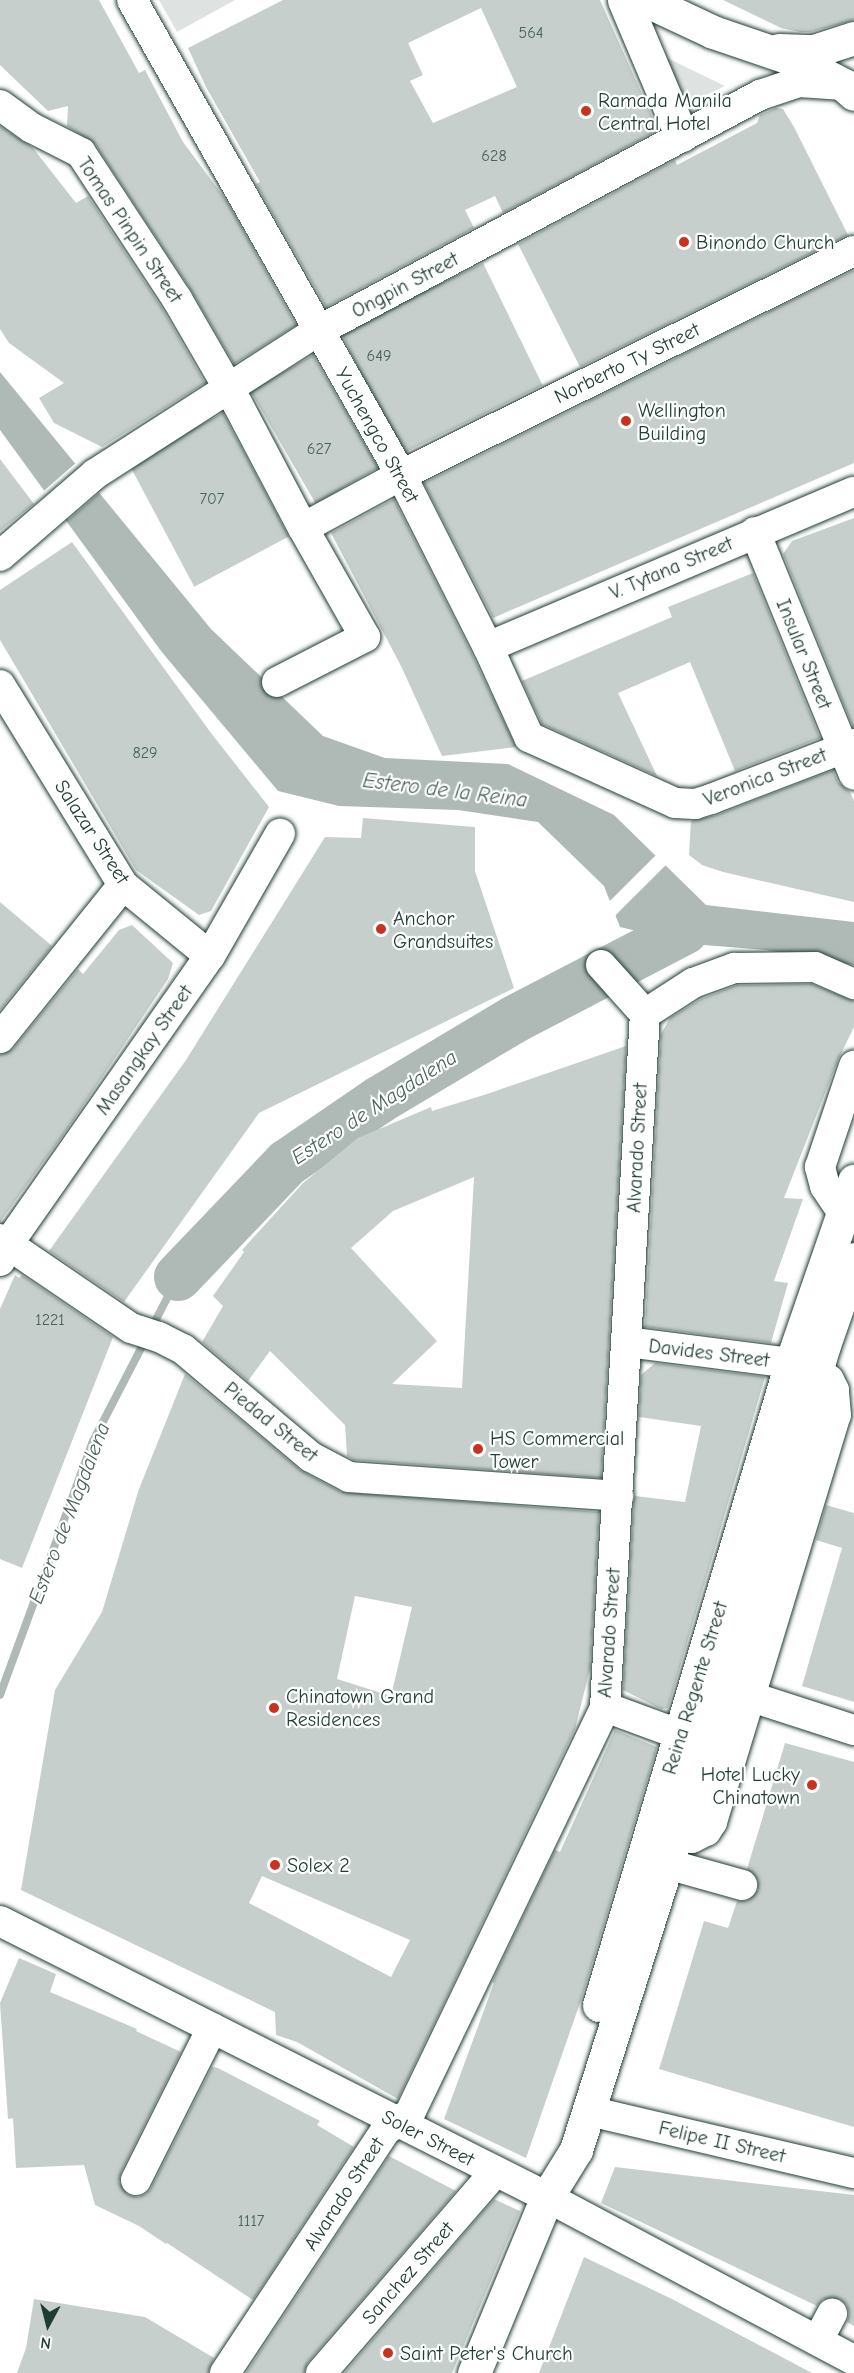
<!DOCTYPE html>
<html>
<head>
<meta charset="utf-8">
<style>
	body { margin:0 }
	#map { position:relative; width:854px; height:2373px; overflow:hidden; background:#fff; font-family:"Comic Neue",sans-serif }
	div>[style] { position:absolute }
	[style*='--x'] { left:calc(var(--x)*1px); top:calc(var(--y)*1px); width:calc(var(--w)*1px); rotate:calc(var(--a)*1deg) }
	.green>* { inset:0; background:#dee3e2 }
	.water>* { inset:0; background:#afbab7 }
	.pier>* { inset:0; background:#fff; transform-origin:0 0 }
	.stream>* { height:8px; margin:-4px; padding:0 4px; transform-origin:4px; border-radius:4px; background:#afbab7 }
	.river>* { height:48px; margin:-24px; padding:0 24px; transform-origin:24px; border-radius:24px; background:#afbab7 }
	.building>* { inset:0; background:#c7cfcc; transform-origin:0 0 }
	.roads { filter:drop-shadow(0 0 2px #1f3d34) drop-shadow(0 0 2px #1f3d34) }
	.minor>* { height:30px; margin:-15px; padding:0 15px; transform-origin:15px; border-radius:15px; background:#fff }
	.major>* { height:33px; margin:-16.5px; padding:0 16.5px; transform-origin:16.5px; border-radius:16.5px; background:#fff }
	.dots>* { width:16px; height:16px; translate:-50% -50%; box-sizing:border-box; border:3px solid #fff; border-radius:50% }
	span { translate:-50% -50%; white-space:nowrap; text-align:center; line-height:1.15; -webkit-text-stroke:4.5px #fff; paint-order:stroke }
	.number-label { font-size:16px; color:#49625a }
	.number-label span { -webkit-text-stroke-width:0 }
	.poi-label { font-size:20px; color:#1f3d34 }
	.left { translate:0 -50%; text-align:left }
	.right { translate:-100% -50%; text-align:right }
	.street-label { font-size:20px; color:#1f3d34 }
	.water-label { font-size:21px; color:#4a625b; font-style:italic }
	.north { position:absolute; left:18px; top:2295px; width:60px; height:60px; -webkit-text-stroke:4px #fff; paint-order:stroke; rotate:187deg; font-size:16px; font-weight:700; line-height:24px; text-align:center; color:#1f3d34 }
	.north::after { content:''; display:block; margin:auto; width:21px; height:27px; background:#1f3d34; clip-path:polygon(50% 0,100% 100%,50% 72%,0 100%) }
</style>
</head>
<body>
<div id="map">
	<div class="green">
		<div style="clip-path:polygon(159px 0,235px 0,177px 32px)"></div>
		<div style="clip-path:polygon(661px 55px,725px 86px,685px 105px)"></div>
	</div>
	<div class="water">
		<div style="clip-path:polygon(0 372px,211px 629px,323px 736px,385px 758px,508px 764px,614px 815px,706px 905px,854px 922px,854px 965px,766px 950px,691px 944px,620px 927px,604px 886px,538px 822px,458px 810px,339px 806px,278px 791px,161px 651px,0 430px)"></div>
	</div>
	<div class="pier">
		<div style="left:78px;top:461px;width:38px;height:46px;rotate:49deg"></div>
		<div style="left:658px;top:853px;width:14px;height:85px;rotate:45deg"></div>
	</div>
	<div class="stream">
		<div style="--x:0;--y:1695;--w:270;--a:-69.9"></div>
		<div style="--x:93;--y:1441;--w:185;--a:-62.6"></div>
	</div>
	<div class="river">
		<div style="--x:178;--y:1277;--w:158;--a:-46.3"></div>
		<div style="--x:287;--y:1163;--w:112;--a:-34.4"></div>
		<div style="--x:379;--y:1100;--w:158;--a:-30.8"></div>
		<div style="--x:515;--y:1019;--w:191;--a:-27.5"></div>
	</div>
	<div class="building">
		<div style="clip-path:polygon(0 0,99px 0,139px 73px,145px 70px,183px 142px,226px 200px,296px 325px,234px 364px,191px 290px,95px 144px,67px 126px,68px 106px,48px 111px,0 65px)"></div>
		<div style="clip-path:polygon(evenodd,283px 0,600px 0,658px 130px,503px 213px,495px 196px,465px 210px,474px 228px,326px 307px,256px 184px,260px 182px,206px 87px,188px 48px,283px 0,481px 8px,517px 87px,433px 123px,410px 81px,423px 75px,408px 43px,481px 8px)"></div>
		<div style="clip-path:polygon(723px 0,854px 0,854px 20px,811px 32px,800px 32px,781px 28px)"></div>
		<div style="clip-path:polygon(776px 108px,783px 109px,794px 127px,848px 235px,580px 367px,518px 244px,675px 160px,677px 165px,757px 123px,760px 115px)"></div>
		<div style="clip-path:polygon(0 126px,33px 148px,76px 203px,88px 196px,162px 308px,205px 383px,102px 447px,54px 423px,39px 398px,64px 383px,9px 343px,0 329px)"></div>
		<div style="left:483px;top:263px;width:136px;height:158px;rotate:64deg"></div>
		<div style="clip-path:polygon(854px 270px,854px 463px,493px 618px,424px 483px)"></div>
		<div style="left:313px;top:355px;width:130px;height:72px;rotate:60deg"></div>
		<div style="left:223px;top:413px;width:140px;height:107px;rotate:62deg"></div>
		<div style="clip-path:polygon(0 459px,34px 504px,0 531px)"></div>
		<div style="clip-path:polygon(394px 499px,472px 654px,516px 747px,442px 756px,401px 666px,331px 533px)"></div>
		<div style="clip-path:polygon(854px 518px,854px 727px,853px 727px,783px 554px,792px 541px)"></div>
		<div style="clip-path:polygon(72px 542px,211px 733px,269px 807px,211px 911px,199px 915px,136px 870px,0 640px,0 590px)"></div>
		<div style="clip-path:polygon(753px 573px,820px 738px,735px 771px,690px 662px,618px 693px,657px 776px,542px 724px,522px 681px,672px 617px,668px 607px)"></div>
		<div style="clip-path:polygon(833px 770px,838px 782px,850px 792px,854px 801px,854px 902px,723px 872px,702px 865px,689px 855px,691px 821px,717px 815px)"></div>
		<div style="clip-path:polygon(363px 818px,475px 827px,475px 871px,514px 988px,259px 1113px,124px 1302px,49px 1251px,186px 1060px,325px 837px,361px 838px)"></div>
		<div style="clip-path:polygon(0 902px,52px 946px,0 1010px)"></div>
		<div style="clip-path:polygon(132px 925px,173px 963px,168px 979px,68px 1128px,0 1222px,0 1055px,13px 1049px,78px 969px,83px 974px,119px 930px)"></div>
		<div style="clip-path:polygon(812px 984px,854px 1001px,854px 1027px,838px 1060px,784px 1198px,803px 1199px,774px 1281px,788px 1283px,771px 1343px,645px 1327px,661px 1034px,670px 1018px,701px 999px,737px 985px)"></div>
		<div style="clip-path:polygon(evenodd,626px 1046px,601px 1478px,354px 1460px,347px 1456px,345px 1425px,270px 1351px,248px 1381px,202px 1342px,223px 1306px,213px 1296px,244px 1252px,242px 1250px,303px 1183px,358px 1138px,431px 1107px,432px 1111px,487px 1094px,626px 1046px,474px 1177px,462px 1388px,392px 1384px,437px 1341px,351px 1248px,393px 1211px,474px 1177px)"></div>
		<div style="clip-path:polygon(15px 1275px,19px 1278px,22px 1275px,113px 1337px,22px 1568px,0 1559px,0 1309px)"></div>
		<div style="clip-path:polygon(655px 1363px,765px 1377px,668px 1708px,661px 1709px,623px 1690px,634px 1500px,635px 1496px,685px 1502px,701px 1426px,639px 1417px,641px 1375px)"></div>
		<div style="clip-path:polygon(evenodd,185px 1374px,300px 1470px,341px 1492px,599px 1512px,590px 1669px,575px 1729px,398px 2099px,297px 2042px,276px 2035px,275px 2012px,21px 1890px,55px 1690px,102px 1612px,139px 1489px,185px 1374px,355px 1596px,412px 1607px,391px 1696px,337px 1679px,355px 1596px,185px 1374px,262px 1876px,410px 1940px,391px 1977px,249px 1903px,262px 1876px)"></div>
		<div style="clip-path:polygon(826px 1505px,854px 1513px,854px 1702px,802px 1686px,842px 1548px,816px 1540px)"></div>
		<div style="clip-path:polygon(615px 1730px,657px 1747px,581px 2000px,526px 2158px,444px 2119px,494px 1983px,492px 1982px,555px 1850px,560px 1852px)"></div>
		<div style="clip-path:polygon(785px 1743px,854px 1762px,854px 2127px,659px 2069px,704px 1921px,728px 1928px,737px 1901px,747px 1901px,758px 1890px,758px 1880px,747px 1869px)"></div>
		<div style="clip-path:polygon(19px 1958px,56px 1974px,50px 1992px,137px 2029px,136px 2031px,181px 2052px,121px 2172px,119px 2182px,128px 2195px,138px 2197px,146px 2194px,151px 2188px,212px 2067px,218px 2068px,320px 2121px,317px 2125px,354px 2147px,253px 2300px,167px 2243px,166px 2244px,139px 2226px,95px 2205px,84px 2165px,16px 2168px,13px 2118px,8px 2119px,0 2003px)"></div>
		<div style="clip-path:polygon(389px 2156px,456px 2191px,308px 2362px,304px 2373px,246px 2373px)"></div>
		<div style="clip-path:polygon(615px 2167px,854px 2195px,854px 2326px,847px 2322px,849px 2314px,847px 2305px,840px 2299px,823px 2299px,817px 2306px,601px 2203px)"></div>
		<div style="clip-path:polygon(494px 2199px,520px 2211px,452px 2373px,344px 2373px)"></div>
		<div style="clip-path:polygon(584px 2257px,672px 2299px,812px 2373px,539px 2373px)"></div>
		<div style="clip-path:polygon(34px 2299px,145px 2317px,214px 2358px,208px 2373px,17px 2373px,26px 2348px)"></div>
	</div>
	<div class="roads">
		<div class="minor">
			<div style="--x:132;--y:0;--w:546;--a:60.48"></div>
			<div style="--x:401;--y:475;--w:193;--a:63.2"></div>
			<div style="--x:488;--y:647;--w:99;--a:65.5"></div>
			<div style="--x:529;--y:737;--w:160;--a:24.3"></div>
			<div style="--x:675;--y:803;--w:20;--a:3"></div>
			<div style="--x:695;--y:804;--w:17;--a:-17"></div>
			<div style="--x:711;--y:799;--w:153;--a:-21"></div>
			<div style="--x:0;--y:105;--w:39;--a:36"></div>
			<div style="--x:32;--y:128;--w:55;--a:27"></div>
			<div style="--x:81;--y:153;--w:175;--a:56.7"></div>
			<div style="--x:177;--y:299;--w:120;--a:60"></div>
			<div style="--x:237;--y:403;--w:141;--a:62.2"></div>
			<div style="--x:303;--y:528;--w:111;--a:-28.4"></div>
			<div style="--x:401;--y:475;--w:505;--a:-26.31"></div>
			<div style="--x:755;--y:532;--w:262;--a:67.8"></div>
			<div style="--x:0;--y:556;--w:125;--a:-40.8"></div>
			<div style="--x:95;--y:474;--w:265;--a:-32.7"></div>
			<div style="--x:318;--y:331;--w:501;--a:-28.1"></div>
			<div style="--x:760;--y:95;--w:41;--a:-18.4"></div>
			<div style="--x:799;--y:82;--w:45;--a:3.8"></div>
			<div style="--x:488;--y:647;--w:397;--a:-23"></div>
			<div style="--x:277;--y:682;--w:99;--a:-27.1"></div>
			<div style="--x:365;--y:637;--w:125;--a:-119.6"></div>
			<div style="--x:0;--y:685;--w:235;--a:58.4"></div>
			<div style="--x:123;--y:885;--w:112;--a:39.2"></div>
			<div style="--x:601;--y:965;--w:66;--a:48.1"></div>
			<div style="--x:645;--y:1014;--w:57;--a:-32.9"></div>
			<div style="--x:693;--y:983;--w:44;--a:-20.1"></div>
			<div style="--x:734;--y:968;--w:81;--a:-0.7"></div>
			<div style="--x:815;--y:967;--w:43;--a:23.6"></div>
			<div style="--x:0;--y:1038;--w:196;--a:-51.2"></div>
			<div style="--x:843;--y:1213;--w:32;--a:-124"></div>
			<div style="--x:825;--y:1186;--w:20;--a:-105"></div>
			<div style="--x:820;--y:1167;--w:107;--a:-71.4"></div>
			<div style="--x:0;--y:1239;--w:158;--a:34.2"></div>
			<div style="--x:131;--y:1328;--w:29;--a:18"></div>
			<div style="--x:159;--y:1337;--w:27;--a:27"></div>
			<div style="--x:183;--y:1349;--w:167;--a:40.2"></div>
			<div style="--x:311;--y:1457;--w:43;--a:27.8"></div>
			<div style="--x:349;--y:1477;--w:270;--a:4"></div>
			<div style="--x:0;--y:1261;--w:19;--a:-65"></div>
			<div style="--x:8;--y:1244;--w:352;--a:-55"></div>
			<div style="--x:210;--y:956;--w:141;--a:-60.2"></div>
			<div style="--x:627;--y:1342;--w:165;--a:7.3"></div>
			<div style="--x:764;--y:1701;--w:95;--a:17.9"></div>
			<div style="--x:605;--y:1707;--w:81;--a:20.2"></div>
			<div style="--x:653;--y:1828;--w:40;--a:14.4"></div>
			<div style="--x:692;--y:1838;--w:16;--a:-27"></div>
			<div style="--x:706;--y:1831;--w:11;--a:-56"></div>
			<div style="--x:712;--y:1822;--w:425;--a:-73.1"></div>
			<div style="--x:836;--y:1415;--w:25;--a:-95"></div>
			<div style="--x:834;--y:1390;--w:11;--a:-117"></div>
			<div style="--x:829;--y:1380;--w:10;--a:-143"></div>
			<div style="--x:667;--y:1864;--w:78;--a:15.6"></div>
			<div style="--x:0;--y:1921;--w:613;--a:26.77"></div>
			<div style="--x:547;--y:2197;--w:348;--a:28"></div>
			<div style="--x:589;--y:2111;--w:272;--a:13.2"></div>
			<div style="--x:136;--y:2180;--w:170;--a:-63.4"></div>
			<div style="--x:818;--y:2340;--w:30;--a:-62"></div>
			<div style="--x:225;--y:2373;--w:291;--a:-56.5"></div>
			<div style="--x:386;--y:2130;--w:29;--a:-35"></div>
			<div style="--x:410;--y:2113;--w:450;--a:-64.3"></div>
			<div style="--x:605;--y:1707;--w:694;--a:-86.7"></div>
			<div style="--x:321;--y:2373;--w:266;--a:-49.1"></div>
		</div>
		<div class="major">
			<div style="--x:624;--y:0;--w:147;--a:67.1"></div>
			<div style="--x:645;--y:0;--w:75;--a:25.2"></div>
			<div style="--x:713;--y:32;--w:90;--a:18.8"></div>
			<div style="--x:798;--y:61;--w:52;--a:27.6"></div>
			<div style="--x:844;--y:85;--w:13;--a:42"></div>
			<div style="--x:779;--y:50;--w:35;--a:2"></div>
			<div style="--x:814;--y:51;--w:42;--a:-18"></div>
			<div style="--x:599;--y:2005;--w:670;--a:-73.35"></div>
			<div style="--x:791;--y:1363;--w:193;--a:-70.9"></div>
			<div style="--x:474;--y:2373;--w:191;--a:-67.5"></div>
			<div style="--x:547;--y:2197;--w:55;--a:-58.3"></div>
			<div style="--x:576;--y:2150;--w:484;--a:-72.4"></div>
			<div style="--x:722;--y:1689;--w:359;--a:-73.5"></div>
			<div style="--x:824;--y:1345;--w:91;--a:-70.8"></div>
		</div>
	</div>
	<div class="dots">
		<div style="left:586px;top:111px;background:#c8321e"></div>
		<div style="left:684px;top:242px;background:#c8321e"></div>
		<div style="left:626px;top:421px;background:#c8321e"></div>
		<div style="left:381px;top:929px;background:#c8321e"></div>
		<div style="left:478px;top:1449px;background:#c8321e"></div>
		<div style="left:274px;top:1708px;background:#c8321e"></div>
		<div style="left:812px;top:1785px;background:#c8321e"></div>
		<div style="left:275px;top:1865px;background:#c8321e"></div>
		<div style="left:388px;top:2353px;background:#c8321e"></div>
	</div>
	<div class="number-label">
		<span style="left:531px;top:33px">564</span>
		<span style="left:494px;top:156px">628</span>
		<span style="left:379px;top:356px">649</span>
		<span style="left:319px;top:449px">627</span>
		<span style="left:212px;top:499px">707</span>
		<span style="left:145px;top:753px">829</span>
		<span style="left:50px;top:1320px">1221</span>
		<span style="left:251px;top:2221px">1117</span>
	</div>
	<div class="poi-label">
		<span class="left" style="left:598px;top:112px">Ramada Manila<br>Central Hotel</span>
		<span class="left" style="left:696px;top:242px">Binondo Church</span>
		<span class="left" style="left:638px;top:422px">Wellington<br>Building</span>
		<span class="left" style="left:393px;top:930px">Anchor<br>Grandsuites</span>
		<span class="left" style="left:490px;top:1450px">HS Commercial<br>Tower</span>
		<span class="left" style="left:286px;top:1708px">Chinatown Grand<br>Residences</span>
		<span class="right" style="left:800px;top:1786px">Hotel Lucky<br>Chinatown</span>
		<span class="left" style="left:287px;top:1865px">Solex 2</span>
		<span class="left" style="left:400px;top:2353px">Saint Peter's Church</span>
	</div>
	<div class="street-label">
		<span style="left:130px;top:230px;rotate:56deg">Tomas Pinpin Street</span>
		<span style="left:405px;top:285px;rotate:-28deg">Ongpin Street</span>
		<span style="left:627px;top:363px;rotate:-26deg">Norberto Ty Street</span>
		<span style="left:377px;top:435px;rotate:61deg">Yuchengco Street</span>
		<span style="left:671px;top:568px;rotate:-23deg">V. Tytana Street</span>
		<span style="left:804px;top:654px;rotate:68deg">Insular Street</span>
		<span style="left:765px;top:777px;rotate:-21deg">Veronica Street</span>
		<span style="left:92px;top:832px;rotate:57deg">Salazar Street</span>
		<span style="left:144px;top:1050px;rotate:-55deg">Masangkay Street</span>
		<span style="left:637px;top:1148px;rotate:-87deg">Alvarado Street</span>
		<span style="left:709px;top:1353px;rotate:7deg">Davides Street</span>
		<span style="left:271px;top:1422px;rotate:39deg">Piedad Street</span>
		<span style="left:609px;top:1633px;rotate:-86deg">Alvarado Street</span>
		<span style="left:695px;top:1688px;rotate:-73deg">Reina Regente Street</span>
		<span style="left:428px;top:2138px;rotate:27deg">Soler Street</span>
		<span style="left:722px;top:2142px;rotate:13deg">Felipe II Street</span>
		<span style="left:344px;top:2194px;rotate:-57deg">Alvarado Street</span>
		<span style="left:408px;top:2273px;rotate:-49deg">Sanchez Street</span>
	</div>
	<div class="water-label">
		<span style="left:445px;top:790px;rotate:7deg">Estero de la Reina</span>
		<span style="left:374px;top:1107px;rotate:-33deg">Estero de Magdalena</span>
		<span style="left:69px;top:1513px;rotate:-69deg">Estero de Magdalena</span>
	</div>
	<div class="north">N</div>
</div>
</body>
</html>
